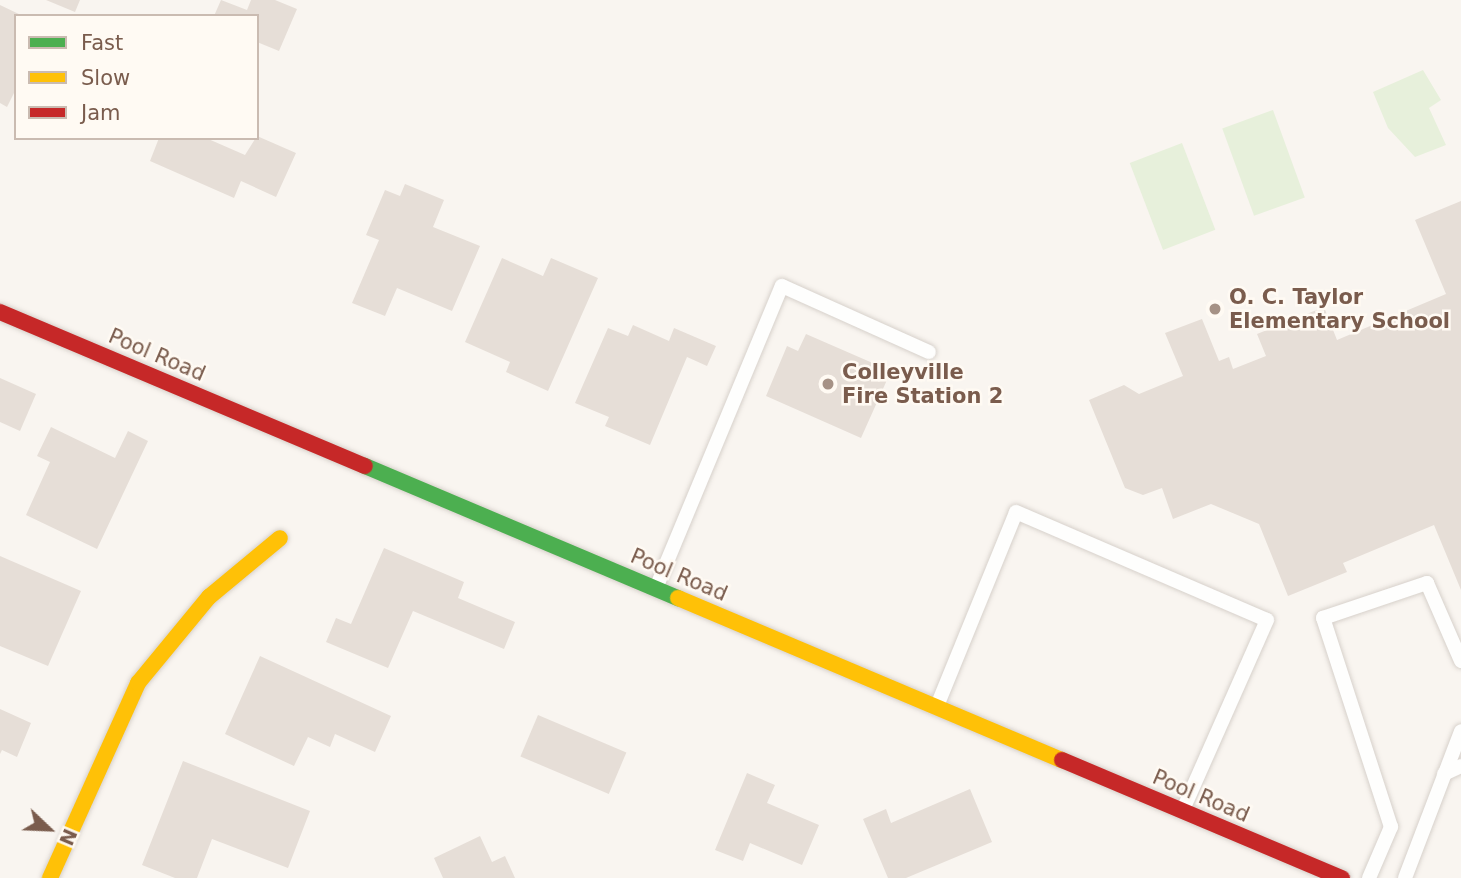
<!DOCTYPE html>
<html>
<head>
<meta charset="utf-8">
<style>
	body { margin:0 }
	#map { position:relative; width:1461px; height:878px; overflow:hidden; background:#f9f5f0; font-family:"DejaVu Sans",sans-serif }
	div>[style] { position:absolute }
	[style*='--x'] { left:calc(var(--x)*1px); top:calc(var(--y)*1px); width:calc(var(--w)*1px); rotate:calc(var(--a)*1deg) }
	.green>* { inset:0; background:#e7f0db; transform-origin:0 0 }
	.building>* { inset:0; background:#e6ded7; transform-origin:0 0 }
	.roads { filter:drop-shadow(0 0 2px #d7d1cb) drop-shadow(0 0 2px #d7d1cb) }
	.lane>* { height:14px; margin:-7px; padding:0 7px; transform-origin:7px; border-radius:7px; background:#fefefd }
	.fast>* { height:16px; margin:-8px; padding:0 8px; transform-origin:8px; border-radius:8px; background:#4caf50 }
	.slow>* { height:16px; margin:-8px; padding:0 8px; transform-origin:8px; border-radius:8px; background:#ffc107 }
	.jam>* { height:16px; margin:-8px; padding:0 8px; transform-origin:8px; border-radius:8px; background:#c62828 }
	.dots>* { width:19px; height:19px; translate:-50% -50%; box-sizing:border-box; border:4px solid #fffaf3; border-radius:50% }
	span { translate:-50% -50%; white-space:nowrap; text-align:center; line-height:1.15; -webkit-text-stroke:5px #fffaf3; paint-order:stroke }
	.poi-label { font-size:21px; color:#7a5c4d; font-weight:700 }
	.left { translate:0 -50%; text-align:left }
	.street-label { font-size:21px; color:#7a5c4d }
	.legend { position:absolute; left:14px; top:14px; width:245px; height:126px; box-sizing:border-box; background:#fffaf3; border:2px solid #cabbb1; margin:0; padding:9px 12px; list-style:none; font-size:21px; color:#7a5c4d }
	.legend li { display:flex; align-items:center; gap:14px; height:35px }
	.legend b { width:35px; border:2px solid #cabbb1 }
	.north { position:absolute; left:14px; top:794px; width:70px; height:70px; -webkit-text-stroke:5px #fffaf3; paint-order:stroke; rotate:113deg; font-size:19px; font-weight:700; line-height:28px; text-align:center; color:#7a5c4d }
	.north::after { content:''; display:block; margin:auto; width:24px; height:32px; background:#7a5c4d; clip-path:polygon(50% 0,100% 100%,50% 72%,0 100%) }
</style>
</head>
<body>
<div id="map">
	<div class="green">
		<div style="clip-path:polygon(1423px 70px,1441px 100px,1429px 108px,1446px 145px,1415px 157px,1388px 128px,1373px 92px)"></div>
		<div style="left:1273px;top:110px;width:93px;height:54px;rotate:70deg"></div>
		<div style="left:1182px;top:143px;width:93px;height:56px;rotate:69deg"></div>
	</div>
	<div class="building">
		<div style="clip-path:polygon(46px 0,80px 0,75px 12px)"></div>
		<div style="clip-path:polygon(221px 0,247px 10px,251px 0,275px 0,297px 9px,279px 51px,257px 42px,257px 16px,214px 16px)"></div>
		<div style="clip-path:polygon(0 5px,23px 16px,16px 16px,16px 89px,7px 107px,0 103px)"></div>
		<div style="clip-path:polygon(257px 136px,296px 153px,276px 197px,241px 181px,234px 198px,150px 161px,159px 138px,206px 138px,245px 155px)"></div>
		<div style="clip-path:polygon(405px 184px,444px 200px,433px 227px,480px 246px,452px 311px,397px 288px,385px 316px,352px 303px,379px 240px,366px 235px,385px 190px,400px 196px)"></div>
		<div style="clip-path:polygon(1461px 201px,1461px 590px,1434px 525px,1343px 563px,1347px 572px,1288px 596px,1259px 524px,1211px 504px,1173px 519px,1162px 488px,1143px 495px,1125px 488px,1089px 400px,1124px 385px,1139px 394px,1183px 376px,1165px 333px,1202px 319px,1219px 361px,1229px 357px,1233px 369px,1266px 356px,1257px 334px,1324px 307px,1337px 340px,1446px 294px,1415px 220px)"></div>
		<div style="clip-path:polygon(502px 258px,543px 276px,551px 258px,598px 278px,548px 391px,506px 372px,510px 362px,465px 342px)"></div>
		<div style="clip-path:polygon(633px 325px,669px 341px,674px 328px,716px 346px,707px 366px,687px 357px,650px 445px,605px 426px,609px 417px,575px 403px,608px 328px,628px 336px)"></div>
		<div style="clip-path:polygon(806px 334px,891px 371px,861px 438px,766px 396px,787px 346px,798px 351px)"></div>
		<div style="clip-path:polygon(0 378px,36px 394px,20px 431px,0 422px)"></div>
		<div style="clip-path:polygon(51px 427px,115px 458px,128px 431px,148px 441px,97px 549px,26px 515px,50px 462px,37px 456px)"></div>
		<div style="clip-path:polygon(384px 548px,464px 582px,458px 598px,515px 622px,504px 649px,413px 611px,388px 668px,326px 642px,336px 618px,351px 624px)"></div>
		<div style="clip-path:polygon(0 556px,81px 591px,48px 666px,0 646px)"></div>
		<div style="clip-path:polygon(260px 656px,391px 716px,375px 752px,335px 734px,330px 747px,308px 737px,294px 766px,225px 734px)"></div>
		<div style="clip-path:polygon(0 709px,31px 723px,17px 757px,2px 750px,0 754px)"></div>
		<div style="left:538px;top:715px;width:96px;height:45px;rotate:23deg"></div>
		<div style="clip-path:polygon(183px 761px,310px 811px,288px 868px,212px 839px,197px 878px,175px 878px,142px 865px)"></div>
		<div style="clip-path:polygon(747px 773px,775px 785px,767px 803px,819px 825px,802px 865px,750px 843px,743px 861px,715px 850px)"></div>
		<div style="clip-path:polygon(970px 789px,992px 842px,906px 878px,888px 878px,863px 819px,886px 809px,891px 823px)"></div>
		<div style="clip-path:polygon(480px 836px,492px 862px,505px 856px,515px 878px,443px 878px,434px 858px)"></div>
	</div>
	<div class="roads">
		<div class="lane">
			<div style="--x:656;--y:588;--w:327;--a:-67.4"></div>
			<div style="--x:782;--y:286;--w:161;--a:24.2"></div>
			<div style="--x:937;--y:706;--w:209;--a:-67.8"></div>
			<div style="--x:1016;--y:512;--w:273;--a:23.3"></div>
			<div style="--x:1267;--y:620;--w:208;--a:113.9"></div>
			<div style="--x:1444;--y:774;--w:19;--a:-25"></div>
			<div style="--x:1369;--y:878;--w:56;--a:-66.7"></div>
			<div style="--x:1391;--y:827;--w:220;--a:-108"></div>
			<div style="--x:1323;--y:618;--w:110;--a:-18.6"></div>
			<div style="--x:1427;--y:583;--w:85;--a:66.4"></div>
			<div style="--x:1405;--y:878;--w:157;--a:-69.1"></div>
		</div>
		<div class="fast">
			<div style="--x:365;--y:466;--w:340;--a:22.9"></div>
		</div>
		<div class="slow">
			<div style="--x:678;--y:598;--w:417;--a:22.9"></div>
			<div style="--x:50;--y:878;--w:214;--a:-65.7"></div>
			<div style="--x:138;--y:683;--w:112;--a:-50.5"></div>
			<div style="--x:209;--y:597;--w:92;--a:-39.7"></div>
		</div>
		<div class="jam">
			<div style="--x:0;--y:312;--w:396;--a:22.9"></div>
			<div style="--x:1062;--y:760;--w:304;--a:22.9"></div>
		</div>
	</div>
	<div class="dots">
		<div style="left:1215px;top:309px;background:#a69286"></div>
		<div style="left:828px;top:384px;background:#a69286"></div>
	</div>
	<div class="poi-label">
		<span class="left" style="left:1229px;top:309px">O. C. Taylor<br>Elementary School</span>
		<span class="left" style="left:842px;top:384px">Colleyville<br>Fire Station 2</span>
	</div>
	<div class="street-label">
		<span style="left:157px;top:355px;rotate:23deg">Pool Road</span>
		<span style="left:679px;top:575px;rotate:23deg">Pool Road</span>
		<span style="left:1201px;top:796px;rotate:23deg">Pool Road</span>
	</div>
	<ul class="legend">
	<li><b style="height:9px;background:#4caf50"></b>Fast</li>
	<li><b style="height:9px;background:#ffc107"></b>Slow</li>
	<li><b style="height:9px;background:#c62828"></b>Jam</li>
	</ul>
	<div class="north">N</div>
</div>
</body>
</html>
